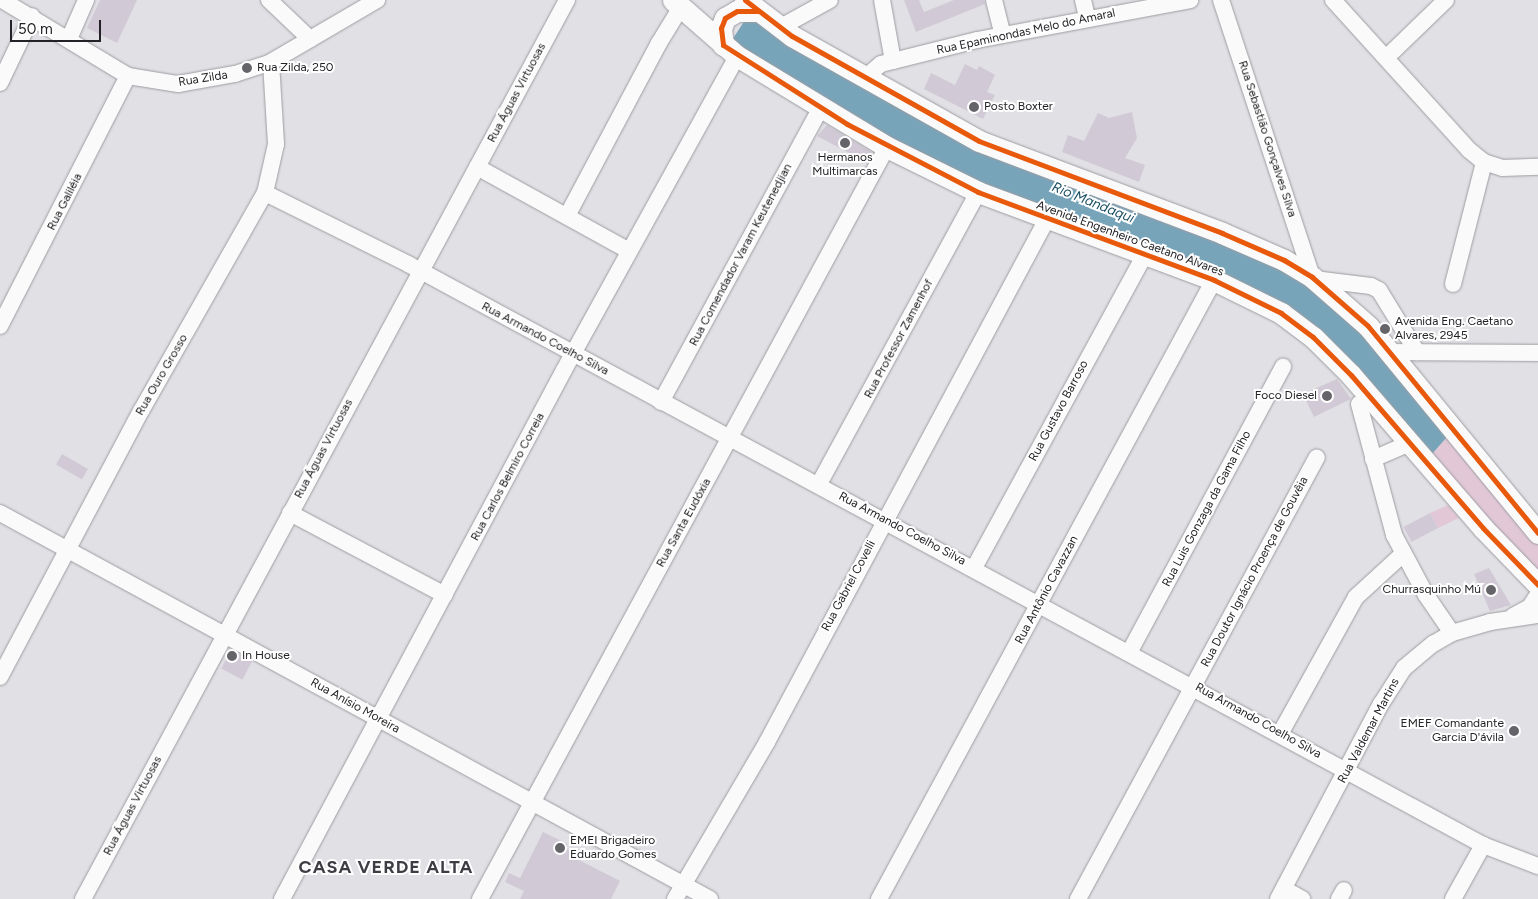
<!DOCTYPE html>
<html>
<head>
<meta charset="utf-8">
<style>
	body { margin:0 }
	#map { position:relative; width:1538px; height:899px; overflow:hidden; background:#e0e0e5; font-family:Figtree,sans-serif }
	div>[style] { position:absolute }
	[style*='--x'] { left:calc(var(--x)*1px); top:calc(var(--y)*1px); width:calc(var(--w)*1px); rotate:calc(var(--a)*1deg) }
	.green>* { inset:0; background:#e2c8d7 }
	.water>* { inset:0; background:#78a4ba }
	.building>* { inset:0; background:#d1cad6; transform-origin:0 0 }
	.roads { filter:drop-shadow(0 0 1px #9d9da1) drop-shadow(0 0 1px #9d9da1) }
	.minor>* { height:16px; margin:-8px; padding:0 8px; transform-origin:8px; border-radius:8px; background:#fafafb }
	.major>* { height:21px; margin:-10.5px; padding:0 10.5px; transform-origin:10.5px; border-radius:10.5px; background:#fafafb }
	.cycleway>* { height:5px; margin:-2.5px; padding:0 2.5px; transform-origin:2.5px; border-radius:2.5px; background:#e8590c }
	.dots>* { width:14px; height:14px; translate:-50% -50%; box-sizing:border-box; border:2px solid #fff; border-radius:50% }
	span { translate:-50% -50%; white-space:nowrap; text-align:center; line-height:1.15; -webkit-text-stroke:4px #fff; paint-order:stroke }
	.street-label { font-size:12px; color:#232226 }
	.poi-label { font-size:12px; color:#232226 }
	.left { translate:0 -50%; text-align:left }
	.right { translate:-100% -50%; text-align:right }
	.water-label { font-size:14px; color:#1c5065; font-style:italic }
	.district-label { font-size:18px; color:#3d3d44; font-weight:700; letter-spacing:1px }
	.scale { position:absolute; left:10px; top:20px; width:91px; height:22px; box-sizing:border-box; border:2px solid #232226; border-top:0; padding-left:6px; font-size:15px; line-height:18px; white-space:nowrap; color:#232226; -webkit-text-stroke:4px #fff; paint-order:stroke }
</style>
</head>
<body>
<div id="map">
	<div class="green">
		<div style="clip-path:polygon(1447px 437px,1538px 541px,1538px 578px,1432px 454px)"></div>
		<div style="clip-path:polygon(1448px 505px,1459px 518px,1438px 528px,1430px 513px)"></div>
	</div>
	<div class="water">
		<div style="clip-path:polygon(747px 17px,861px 83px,1253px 250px,1341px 304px,1447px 437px,1432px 454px,1330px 339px,986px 186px,870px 128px,730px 43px)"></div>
	</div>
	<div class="building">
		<div style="clip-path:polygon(100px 0,137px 0,117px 43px,87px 28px)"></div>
		<div style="clip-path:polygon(904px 0,919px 0,924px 12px,954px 0,984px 0,985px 4px,916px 32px)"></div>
		<div style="clip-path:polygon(965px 64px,977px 70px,979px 66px,995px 75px,987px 92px,995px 95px,983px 119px,924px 89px,931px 73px,955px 85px)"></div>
		<div style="clip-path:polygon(1132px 112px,1137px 138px,1125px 158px,1145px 165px,1139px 182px,1062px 152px,1068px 135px,1084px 141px,1098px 113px,1109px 118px)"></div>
		<div style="clip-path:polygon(827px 125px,872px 152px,866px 162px,817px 136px)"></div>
		<div style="clip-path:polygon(1337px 379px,1351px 399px,1314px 417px,1303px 394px)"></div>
		<div style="left:62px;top:454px;width:30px;height:12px;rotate:30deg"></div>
		<div style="left:1430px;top:513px;width:17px;height:30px;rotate:62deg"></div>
		<div style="clip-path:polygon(1489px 568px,1511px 605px,1490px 611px,1474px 574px)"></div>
		<div style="left:231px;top:650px;width:24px;height:21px;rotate:28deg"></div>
		<div style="clip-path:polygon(543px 832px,568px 844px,566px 848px,577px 854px,575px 858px,620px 881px,611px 899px,520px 899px,524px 891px,505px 882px,509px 873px,520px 878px)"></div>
	</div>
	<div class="roads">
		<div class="minor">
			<div style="--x:2;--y:0;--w:147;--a:31.1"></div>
			<div style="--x:128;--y:76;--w:51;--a:9.1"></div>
			<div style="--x:178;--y:84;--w:58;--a:-10"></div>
			<div style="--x:235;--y:74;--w:38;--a:-18"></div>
			<div style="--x:271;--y:62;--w:123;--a:-30.3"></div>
			<div style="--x:269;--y:0;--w:57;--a:43.6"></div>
			<div style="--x:882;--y:0;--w:62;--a:79.8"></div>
			<div style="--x:994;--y:0;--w:36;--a:76"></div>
			<div style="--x:1083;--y:0;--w:18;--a:77"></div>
			<div style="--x:1221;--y:0;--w:292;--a:71.8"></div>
			<div style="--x:1333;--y:0;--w:202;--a:47.8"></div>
			<div style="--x:1469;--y:150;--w:19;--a:39"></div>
			<div style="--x:1484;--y:162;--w:19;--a:18"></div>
			<div style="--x:1502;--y:168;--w:36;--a:-2"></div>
			<div style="--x:779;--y:28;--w:58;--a:-28.8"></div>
			<div style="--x:69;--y:39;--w:43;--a:-66.4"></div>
			<div style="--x:1387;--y:57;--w:82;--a:-44"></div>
			<div style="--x:867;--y:76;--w:18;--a:-41"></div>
			<div style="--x:881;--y:64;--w:99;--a:-14"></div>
			<div style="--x:977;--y:40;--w:217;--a:-10.6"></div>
			<div style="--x:0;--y:83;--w:74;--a:-64.5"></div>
			<div style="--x:477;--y:167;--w:174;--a:28.9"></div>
			<div style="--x:265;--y:193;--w:160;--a:26.4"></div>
			<div style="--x:408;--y:264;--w:1222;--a:28.39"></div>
			<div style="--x:1483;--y:845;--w:59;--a:20.9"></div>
			<div style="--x:567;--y:216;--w:196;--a:-62"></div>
			<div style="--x:659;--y:43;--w:42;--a:-58.6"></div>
			<div style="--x:1314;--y:279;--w:57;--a:7"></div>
			<div style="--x:1371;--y:286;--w:9;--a:27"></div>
			<div style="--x:1379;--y:290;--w:73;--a:58.5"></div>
			<div style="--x:1453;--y:284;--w:126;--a:-75.7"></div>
			<div style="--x:0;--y:326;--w:281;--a:-62.9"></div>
			<div style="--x:1390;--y:352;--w:148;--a:0.4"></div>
			<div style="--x:661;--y:402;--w:333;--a:-61.5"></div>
			<div style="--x:1359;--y:404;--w:136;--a:75"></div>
			<div style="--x:1394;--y:535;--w:68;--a:61.9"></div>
			<div style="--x:1426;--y:595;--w:46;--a:55.6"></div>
			<div style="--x:1373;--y:459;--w:40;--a:-23.4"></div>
			<div style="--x:819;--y:484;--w:332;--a:-61.4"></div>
			<div style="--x:0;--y:513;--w:808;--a:28.53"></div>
			<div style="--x:290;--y:513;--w:175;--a:27.9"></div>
			<div style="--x:974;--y:568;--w:358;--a:-61.4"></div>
			<div style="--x:1513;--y:616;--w:19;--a:-28"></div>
			<div style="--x:1530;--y:607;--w:15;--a:-58"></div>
			<div style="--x:1130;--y:651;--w:323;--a:-61.7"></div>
			<div style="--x:0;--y:677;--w:301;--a:-62.1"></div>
			<div style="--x:141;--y:411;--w:251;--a:-60.4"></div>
			<div style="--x:265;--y:193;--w:50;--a:-77.3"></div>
			<div style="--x:276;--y:144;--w:82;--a:-93.5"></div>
			<div style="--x:1280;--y:734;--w:157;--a:-61"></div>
			<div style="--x:1356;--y:597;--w:64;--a:-42.5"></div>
			<div style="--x:1284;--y:889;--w:21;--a:29"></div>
			<div style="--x:83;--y:899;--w:1021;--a:-61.7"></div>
			<div style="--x:282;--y:899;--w:599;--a:-61.94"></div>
			<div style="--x:564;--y:370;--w:359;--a:-61.1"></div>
			<div style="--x:480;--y:899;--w:855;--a:-61.58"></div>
			<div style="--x:675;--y:899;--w:182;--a:-59.6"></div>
			<div style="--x:767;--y:742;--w:593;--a:-61.84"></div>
			<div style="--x:879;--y:899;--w:704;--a:-61.58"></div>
			<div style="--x:1078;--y:899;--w:502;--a:-61.6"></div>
			<div style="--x:1278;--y:899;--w:221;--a:-62.2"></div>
			<div style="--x:1381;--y:704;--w:43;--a:-57.4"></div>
			<div style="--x:1404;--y:668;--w:38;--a:-40"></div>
			<div style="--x:1433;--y:644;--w:22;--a:-30"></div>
			<div style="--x:1452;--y:633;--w:40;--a:-16"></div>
			<div style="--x:1490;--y:622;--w:49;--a:-8.3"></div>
			<div style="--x:1339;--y:899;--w:10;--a:-61"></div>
			<div style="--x:1453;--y:899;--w:62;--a:-60.9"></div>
		</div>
		<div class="major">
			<div style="--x:673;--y:0;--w:85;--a:41.2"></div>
			<div style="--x:737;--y:56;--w:175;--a:31.2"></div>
			<div style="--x:887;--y:147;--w:102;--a:26.3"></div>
			<div style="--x:978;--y:192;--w:252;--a:20.4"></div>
			<div style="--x:1214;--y:280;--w:75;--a:26.2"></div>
			<div style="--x:1281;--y:313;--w:40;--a:37"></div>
			<div style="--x:1313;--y:337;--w:54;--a:45"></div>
			<div style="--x:1351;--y:375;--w:202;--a:49.2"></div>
			<div style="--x:1483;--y:528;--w:79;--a:46"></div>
			<div style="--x:745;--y:0;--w:59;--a:37.5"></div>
			<div style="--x:792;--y:36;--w:214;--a:29.3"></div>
			<div style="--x:979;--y:141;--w:260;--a:20.7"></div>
			<div style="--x:1222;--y:233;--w:68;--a:23.5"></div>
			<div style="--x:1284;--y:260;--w:33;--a:31"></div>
			<div style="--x:1312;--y:277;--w:74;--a:41.2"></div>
			<div style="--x:1368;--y:326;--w:268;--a:50.6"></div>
			<div style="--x:723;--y:45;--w:17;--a:-97"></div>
			<div style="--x:721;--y:28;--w:11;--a:-68"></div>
			<div style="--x:725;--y:18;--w:14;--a:-30"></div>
			<div style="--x:737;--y:11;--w:21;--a:0"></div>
		</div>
	</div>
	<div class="cycleway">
		<div style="--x:745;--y:0;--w:59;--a:37.5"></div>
		<div style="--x:792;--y:36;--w:214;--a:29.3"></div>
		<div style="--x:979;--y:141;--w:260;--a:20.7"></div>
		<div style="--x:1222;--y:233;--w:68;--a:23.5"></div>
		<div style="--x:1284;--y:260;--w:33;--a:31"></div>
		<div style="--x:1312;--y:277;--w:74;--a:41.2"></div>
		<div style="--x:1368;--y:326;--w:268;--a:50.6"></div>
		<div style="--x:758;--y:11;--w:21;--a:180"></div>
		<div style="--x:737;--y:11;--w:14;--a:150"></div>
		<div style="--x:725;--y:18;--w:11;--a:112"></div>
		<div style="--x:721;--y:28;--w:17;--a:83"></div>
		<div style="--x:723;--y:45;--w:147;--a:32.5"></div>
		<div style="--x:847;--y:124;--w:148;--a:27.4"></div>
		<div style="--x:978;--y:192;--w:252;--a:20.4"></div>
		<div style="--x:1214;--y:280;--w:75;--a:26.2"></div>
		<div style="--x:1281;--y:313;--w:40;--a:37"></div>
		<div style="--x:1313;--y:337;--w:54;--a:45"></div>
		<div style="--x:1351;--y:375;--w:202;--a:49.2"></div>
		<div style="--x:1483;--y:528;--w:79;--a:46"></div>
	</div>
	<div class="dots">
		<div style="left:247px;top:68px;background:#656469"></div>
		<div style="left:974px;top:107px;background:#656469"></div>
		<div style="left:845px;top:143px;background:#656469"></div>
		<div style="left:1385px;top:329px;background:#656469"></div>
		<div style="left:1327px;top:396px;background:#656469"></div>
		<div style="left:1491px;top:590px;background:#656469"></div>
		<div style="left:232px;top:656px;background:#656469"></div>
		<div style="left:1514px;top:731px;background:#656469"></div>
		<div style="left:560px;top:848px;background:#656469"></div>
	</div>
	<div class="street-label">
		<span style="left:1026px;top:32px;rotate:-12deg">Rua Epaminondas Melo do Amaral</span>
		<span style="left:203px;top:79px;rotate:-9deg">Rua Zilda</span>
		<span style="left:517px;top:93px;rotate:-62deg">Rua Águas Virtuosas</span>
		<span style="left:1267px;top:139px;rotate:72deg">Rua Sebastião Gonçalves Silva</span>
		<span style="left:65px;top:202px;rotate:-63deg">Rua Galiléia</span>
		<span style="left:1130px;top:239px;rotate:20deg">Avenida Engenheiro Caetano Alvares</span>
		<span style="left:741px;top:255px;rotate:-62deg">Rua Comendador Varam Keutenedjian</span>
		<span style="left:545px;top:339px;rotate:28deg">Rua Armando Coelho Silva</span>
		<span style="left:899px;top:339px;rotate:-62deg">Rua Professor Zamenhof</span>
		<span style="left:162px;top:375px;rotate:-60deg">Rua Ouro Grosso</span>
		<span style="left:1059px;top:411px;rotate:-62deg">Rua Gustavo Barroso</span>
		<span style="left:324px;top:449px;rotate:-62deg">Rua Águas Virtuosas</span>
		<span style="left:508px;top:477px;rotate:-62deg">Rua Carlos Belmiro Correia</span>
		<span style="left:1207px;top:509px;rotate:-62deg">Rua Luis Gonzaga da Gama Filho</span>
		<span style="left:684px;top:523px;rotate:-61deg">Rua Santa Eudóxia</span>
		<span style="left:902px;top:529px;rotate:28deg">Rua Armando Coelho Silva</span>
		<span style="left:1255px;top:572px;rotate:-62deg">Rua Doutor Ignácio Proença de Gouvêia</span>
		<span style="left:849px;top:586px;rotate:-62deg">Rua Gabriel Covelli</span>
		<span style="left:1047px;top:590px;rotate:-62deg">Rua Antônio Cavazzan</span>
		<span style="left:355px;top:706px;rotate:29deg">Rua Anísio Moreira</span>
		<span style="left:1258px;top:721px;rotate:29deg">Rua Armando Coelho Silva</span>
		<span style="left:1369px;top:731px;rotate:-62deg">Rua Valdemar Martins</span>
		<span style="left:133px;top:806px;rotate:-62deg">Rua Águas Virtuosas</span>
	</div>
	<div class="poi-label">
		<span class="left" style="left:257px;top:68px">Rua Zilda, 250</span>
		<span class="left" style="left:984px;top:107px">Posto Boxter</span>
		<span style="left:845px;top:165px">Hermanos<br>Multimarcas</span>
		<span class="left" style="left:1395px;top:329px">Avenida Eng. Caetano<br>Alvares, 2945</span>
		<span class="right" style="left:1317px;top:396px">Foco Diesel</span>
		<span class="right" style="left:1481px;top:590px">Churrasquinho Mú</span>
		<span class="left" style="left:242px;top:656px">In House</span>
		<span class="right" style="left:1504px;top:731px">EMEF Comandante<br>Garcia D'ávila</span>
		<span class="left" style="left:570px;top:848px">EMEI Brigadeiro<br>Eduardo Gomes</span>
	</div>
	<div class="water-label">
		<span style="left:1093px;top:203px;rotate:22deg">Rio Mandaqui</span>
	</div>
	<div class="district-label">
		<span style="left:386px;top:867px">CASA VERDE ALTA</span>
	</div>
	<div class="scale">50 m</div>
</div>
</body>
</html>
